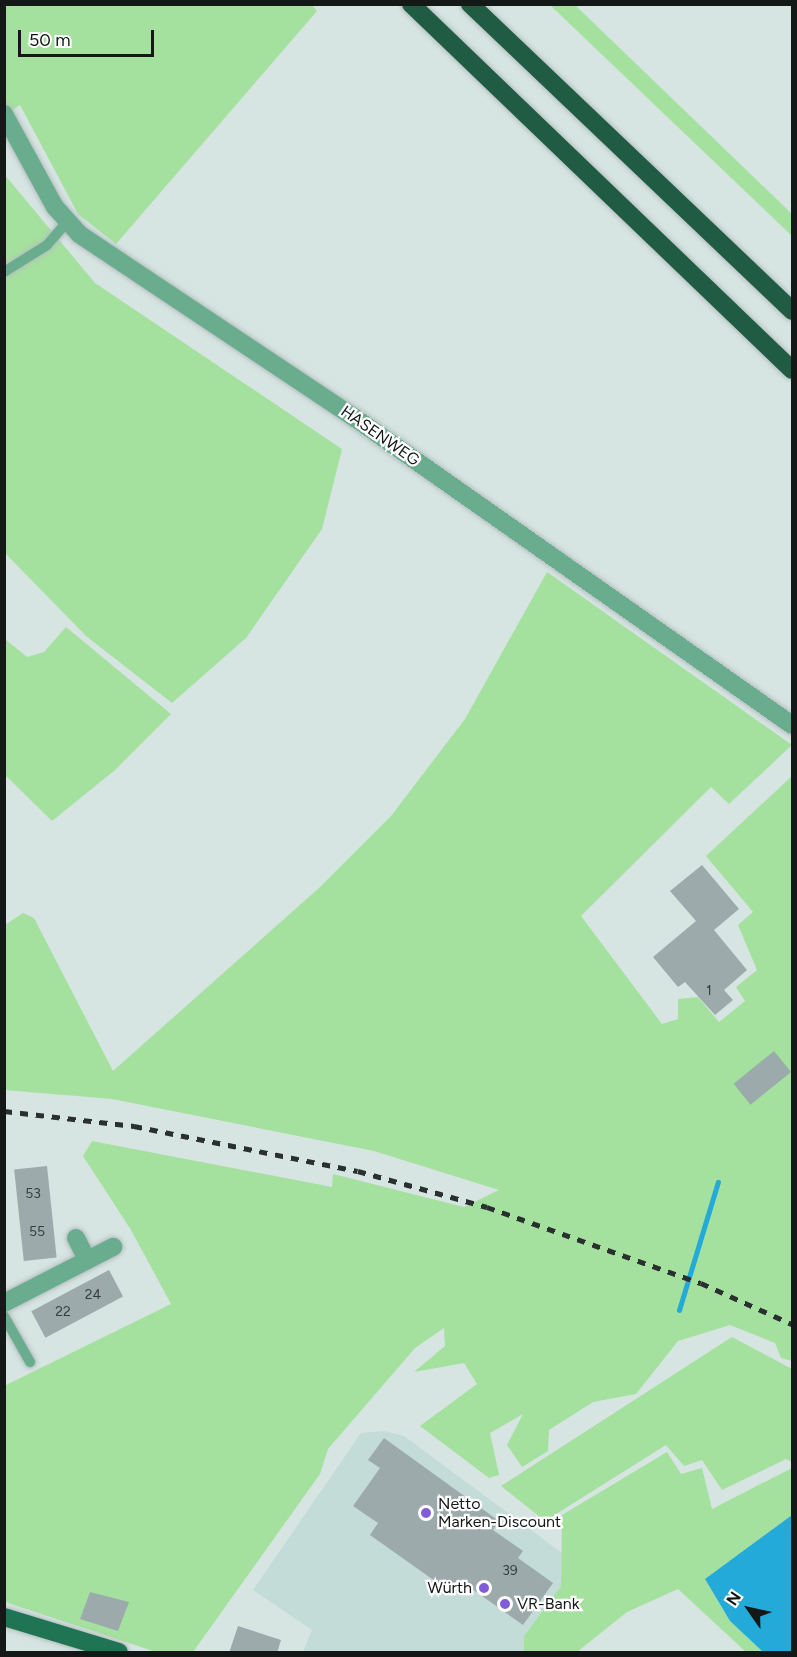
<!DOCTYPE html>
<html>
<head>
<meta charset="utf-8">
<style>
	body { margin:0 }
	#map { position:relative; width:797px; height:1657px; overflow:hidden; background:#d6e4e2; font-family:Figtree,sans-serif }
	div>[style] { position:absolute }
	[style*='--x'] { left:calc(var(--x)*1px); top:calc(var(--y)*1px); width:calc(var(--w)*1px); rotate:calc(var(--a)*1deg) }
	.built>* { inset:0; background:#c4dcd8 }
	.green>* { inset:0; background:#a5e19e }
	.water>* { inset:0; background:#24aad9 }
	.stream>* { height:5px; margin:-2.5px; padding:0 2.5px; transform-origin:2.5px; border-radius:2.5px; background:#24aad9 }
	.building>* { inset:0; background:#9caaac; transform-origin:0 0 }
	.roads { filter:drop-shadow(0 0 2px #b3bfbe) drop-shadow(0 0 2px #b3bfbe) }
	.lane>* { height:10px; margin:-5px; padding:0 5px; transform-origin:5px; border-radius:5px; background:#69ad8e }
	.street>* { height:18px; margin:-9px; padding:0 9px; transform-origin:9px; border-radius:9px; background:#69ad8e }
	.primary>* { height:18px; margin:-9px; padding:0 9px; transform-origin:9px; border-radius:9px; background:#1f7454 }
	.highway>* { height:18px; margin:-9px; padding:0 9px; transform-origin:9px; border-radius:9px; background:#205c44 }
	.rail>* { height:4.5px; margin-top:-2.25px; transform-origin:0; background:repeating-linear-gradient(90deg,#2a302f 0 8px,transparent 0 16px) }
	.dots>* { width:16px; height:16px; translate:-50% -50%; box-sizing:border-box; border:3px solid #fff; border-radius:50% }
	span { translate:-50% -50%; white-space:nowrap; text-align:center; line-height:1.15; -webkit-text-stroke:4.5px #fff; paint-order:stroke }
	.number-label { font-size:14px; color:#363d3d }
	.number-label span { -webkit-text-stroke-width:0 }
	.street-label { font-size:16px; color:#141918 }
	.poi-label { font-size:16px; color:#141918 }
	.left { translate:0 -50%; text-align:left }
	.right { translate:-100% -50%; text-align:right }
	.frame { position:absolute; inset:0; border:6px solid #141918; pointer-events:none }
	.north { position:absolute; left:719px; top:1579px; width:60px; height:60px; -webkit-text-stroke:4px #fff; paint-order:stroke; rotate:304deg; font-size:16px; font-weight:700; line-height:24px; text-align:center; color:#141918 }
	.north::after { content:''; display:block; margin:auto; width:21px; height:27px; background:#141918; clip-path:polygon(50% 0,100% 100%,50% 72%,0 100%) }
	.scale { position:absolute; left:18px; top:30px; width:136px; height:27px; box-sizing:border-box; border:3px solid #141918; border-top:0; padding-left:8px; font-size:18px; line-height:21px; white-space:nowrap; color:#141918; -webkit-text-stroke:4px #fff; paint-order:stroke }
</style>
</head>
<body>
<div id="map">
	<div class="built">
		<div style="clip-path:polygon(384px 1431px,404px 1436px,562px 1553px,561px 1586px,524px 1636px,527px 1646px,522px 1652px,303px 1652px,312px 1630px,253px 1590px,361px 1433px)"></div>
	</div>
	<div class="green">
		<div style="clip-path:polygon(311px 4px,317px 11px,116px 244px,78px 214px,20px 105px,5px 115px,5px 5px)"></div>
		<div style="clip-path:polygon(550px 5px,575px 5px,792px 214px,792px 236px)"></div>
		<div style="clip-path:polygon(4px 174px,95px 283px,342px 449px,322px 529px,246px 638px,172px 703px,86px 636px,5px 553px)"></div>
		<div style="clip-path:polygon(547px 572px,792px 745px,729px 804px,711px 787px,581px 916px,662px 1024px,678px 1019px,678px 999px,698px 997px,719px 1022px,745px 1001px,736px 987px,757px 970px,738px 925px,753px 912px,706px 856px,792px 776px,792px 1361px,781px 1358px,775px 1343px,730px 1325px,678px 1341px,636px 1394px,593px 1402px,549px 1430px,548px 1451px,522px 1467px,507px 1445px,523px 1414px,490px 1433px,499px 1475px,489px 1478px,420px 1426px,477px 1384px,464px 1363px,414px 1372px,445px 1346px,444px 1328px,415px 1348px,328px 1449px,320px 1474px,193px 1652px,156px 1652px,5px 1602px,4px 1386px,171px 1304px,131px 1230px,83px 1156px,92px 1141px,332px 1187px,333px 1174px,464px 1207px,499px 1190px,374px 1151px,112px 1099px,5px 1090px,5px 925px,23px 913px,34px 918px,113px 1071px,319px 888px,391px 816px,465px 719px)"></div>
		<div style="clip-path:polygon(66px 627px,171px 714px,115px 770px,52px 821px,5px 775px,5px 639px,27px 657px,44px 652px)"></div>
		<div style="clip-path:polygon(732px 1337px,792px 1369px,792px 1462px,786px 1459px,722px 1490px,702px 1460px,684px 1466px,666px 1445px,545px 1521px,501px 1486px)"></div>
		<div style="clip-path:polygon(667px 1452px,681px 1474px,702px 1468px,712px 1509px,792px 1468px,792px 1515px,705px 1579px,730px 1621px,763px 1652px,746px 1652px,678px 1589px,627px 1612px,577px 1652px,524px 1652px,524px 1636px,561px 1586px,562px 1515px)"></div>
	</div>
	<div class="water">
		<div style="clip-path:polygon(792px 1515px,792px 1652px,763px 1652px,730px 1621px,705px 1579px)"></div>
	</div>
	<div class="stream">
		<div style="--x:679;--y:1310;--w:134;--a:-73.1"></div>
	</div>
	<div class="building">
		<div style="clip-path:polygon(702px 865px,739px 909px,714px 930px,747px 970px,724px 990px,733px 1000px,715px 1015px,685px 982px,678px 987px,653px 957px,696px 921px,670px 891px)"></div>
		<div style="left:774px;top:1051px;width:27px;height:52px;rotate:51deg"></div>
		<div style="left:47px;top:1166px;width:92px;height:33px;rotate:84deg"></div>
		<div style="left:109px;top:1270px;width:30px;height:88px;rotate:62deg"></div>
		<div style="clip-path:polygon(384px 1438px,499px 1521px,493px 1530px,523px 1551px,518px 1558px,553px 1583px,523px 1625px,458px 1579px,449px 1591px,370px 1535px,378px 1523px,353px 1506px,380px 1468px,368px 1460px)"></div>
		<div style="clip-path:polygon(90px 1592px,129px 1602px,118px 1631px,80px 1619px)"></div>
		<div style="clip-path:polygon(238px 1626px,281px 1640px,277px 1653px,229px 1653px)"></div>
	</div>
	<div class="roads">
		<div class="lane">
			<div style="--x:4;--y:272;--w:51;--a:-32.1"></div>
			<div style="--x:47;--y:245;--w:30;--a:-49"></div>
			<div style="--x:4;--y:1316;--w:53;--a:60.5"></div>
		</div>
		<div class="street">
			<div style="--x:4;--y:114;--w:106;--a:61.3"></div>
			<div style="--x:55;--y:207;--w:36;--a:48"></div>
			<div style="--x:79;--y:234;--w:332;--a:33.7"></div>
			<div style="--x:355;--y:418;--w:534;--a:35.09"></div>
			<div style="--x:76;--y:1238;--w:25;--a:63"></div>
			<div style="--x:4;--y:1303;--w:123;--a:-27.2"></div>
		</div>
		<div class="primary">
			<div style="--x:4;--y:1617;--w:120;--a:16.9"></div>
		</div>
		<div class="highway">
			<div style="--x:411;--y:4;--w:528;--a:43.85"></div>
			<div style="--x:470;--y:4;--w:445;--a:43.6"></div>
		</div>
	</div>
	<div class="rail">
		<div style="--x:4;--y:1111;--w:131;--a:6.6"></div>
		<div style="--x:134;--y:1126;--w:228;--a:11.4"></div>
		<div style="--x:358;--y:1171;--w:134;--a:15.6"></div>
		<div style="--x:487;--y:1207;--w:227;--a:19.6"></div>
		<div style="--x:701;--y:1283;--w:100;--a:24.3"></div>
	</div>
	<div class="dots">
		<div style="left:426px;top:1513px;background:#805dd8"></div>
		<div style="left:484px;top:1588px;background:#805dd8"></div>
		<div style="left:505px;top:1604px;background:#805dd8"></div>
	</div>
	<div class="number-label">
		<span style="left:709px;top:991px">1</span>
		<span style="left:33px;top:1194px">53</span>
		<span style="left:37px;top:1232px">55</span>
		<span style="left:93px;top:1295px">24</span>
		<span style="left:63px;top:1312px">22</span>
		<span style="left:510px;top:1571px">39</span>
	</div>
	<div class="street-label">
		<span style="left:380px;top:436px;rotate:35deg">HASENWEG</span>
	</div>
	<div class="poi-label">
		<span class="left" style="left:438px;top:1513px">Netto<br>Marken-Discount</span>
		<span class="right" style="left:472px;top:1588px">Würth</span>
		<span class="left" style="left:517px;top:1604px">VR-Bank</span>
	</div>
	<div class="frame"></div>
	<div class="north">N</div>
	<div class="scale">50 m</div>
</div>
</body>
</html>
